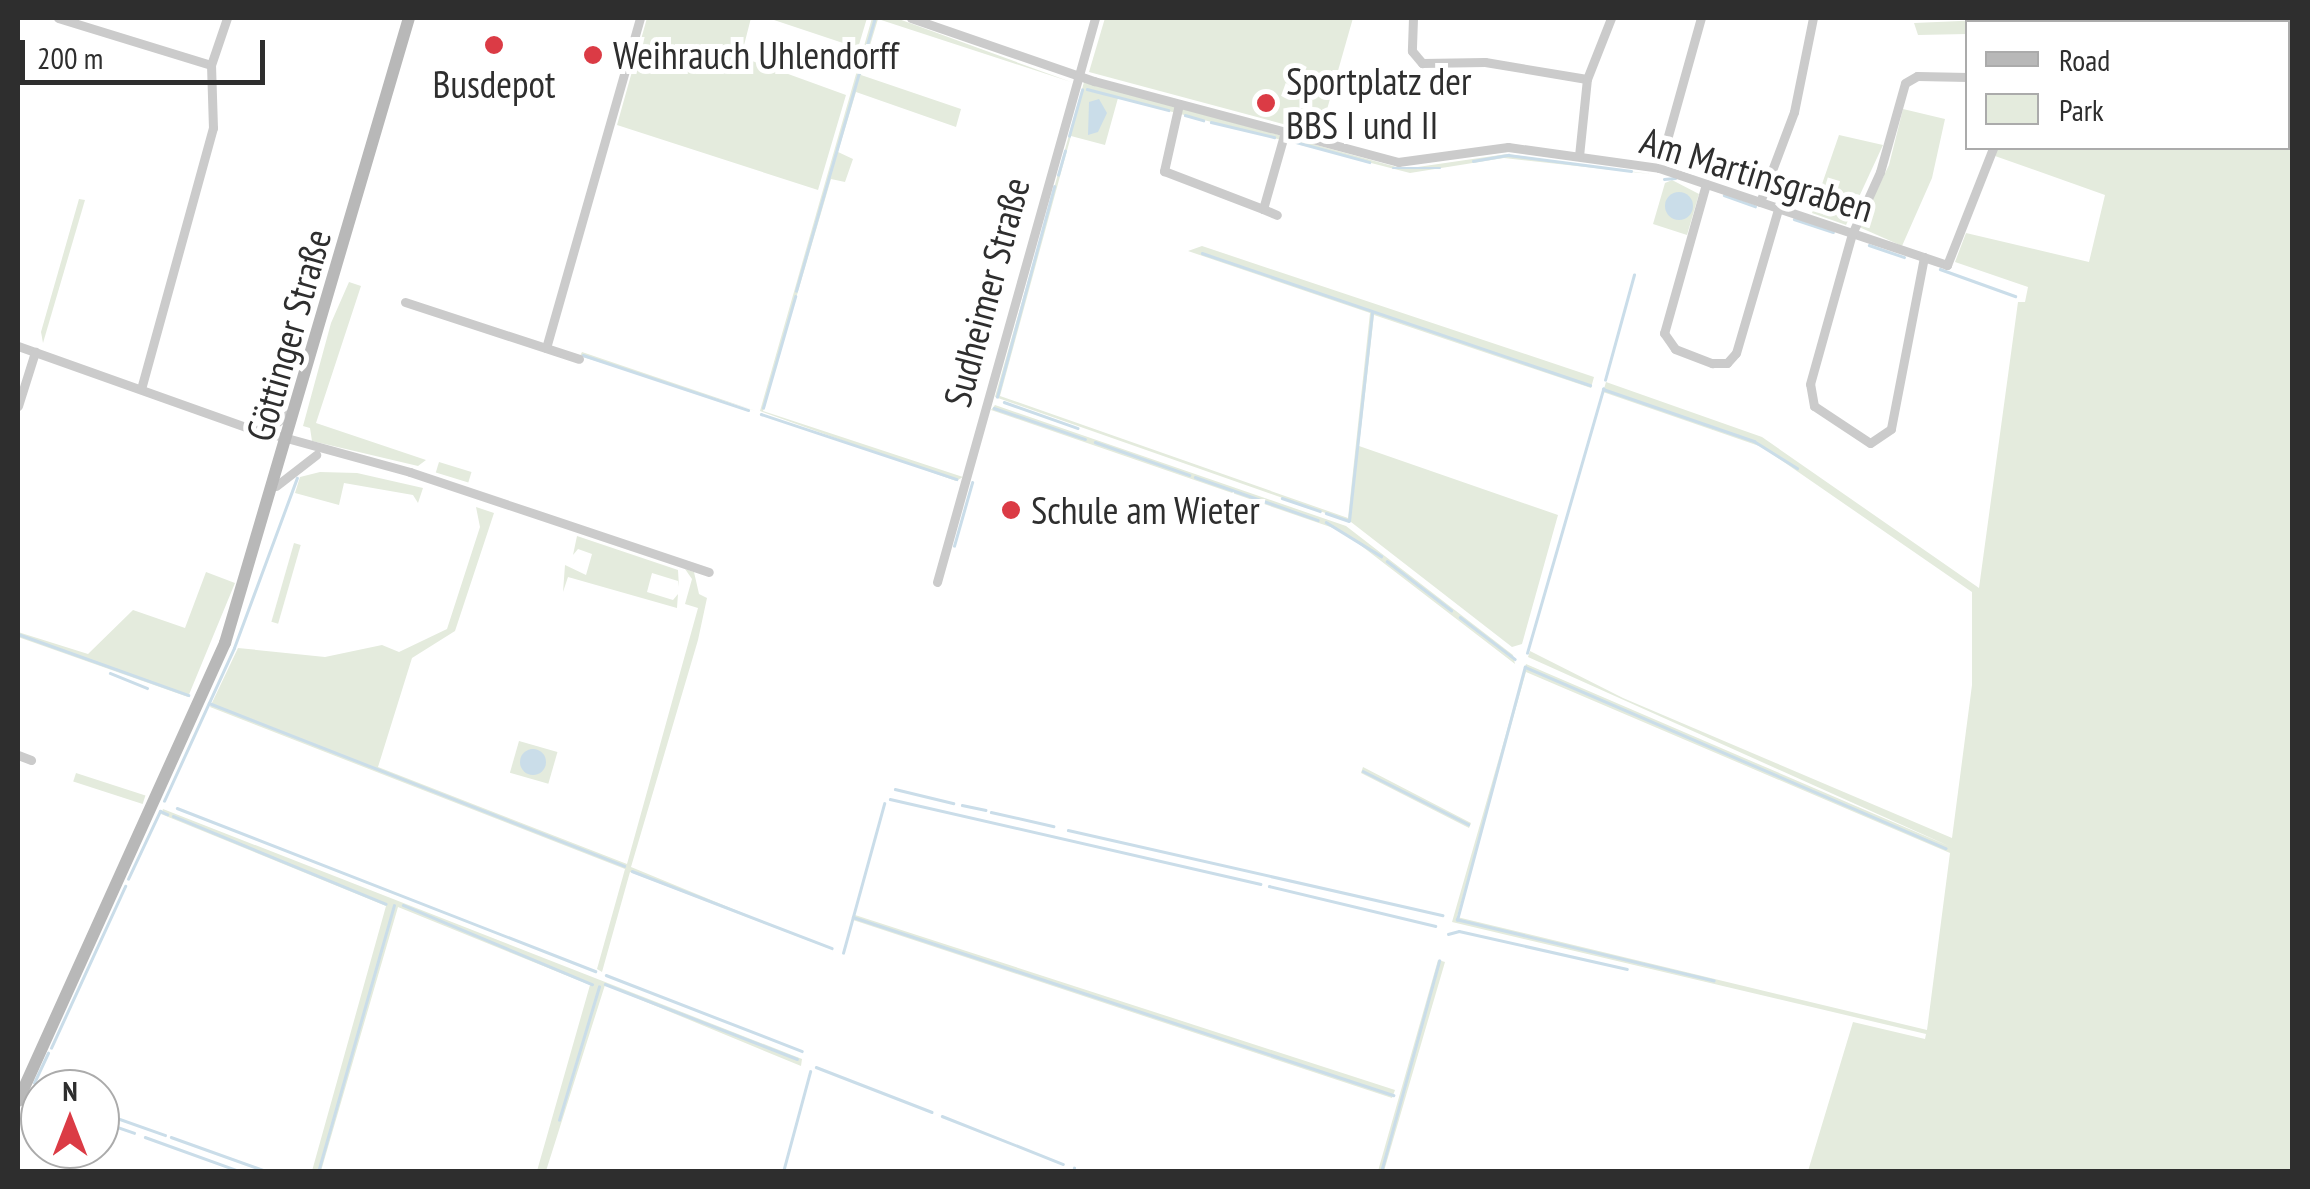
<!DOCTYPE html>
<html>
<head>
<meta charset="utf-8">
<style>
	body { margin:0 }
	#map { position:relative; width:2310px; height:1189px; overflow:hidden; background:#fff; font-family:"PT Sans Narrow",sans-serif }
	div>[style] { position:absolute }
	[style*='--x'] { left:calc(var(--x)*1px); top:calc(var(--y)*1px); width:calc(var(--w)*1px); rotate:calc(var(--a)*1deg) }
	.green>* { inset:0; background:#e4ebdd; transform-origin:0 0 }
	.water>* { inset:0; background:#cadde9 }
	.round { border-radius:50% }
	.stream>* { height:2.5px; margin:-1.25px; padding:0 1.25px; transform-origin:1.25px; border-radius:1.25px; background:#cadde9 }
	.street>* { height:9px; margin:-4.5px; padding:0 4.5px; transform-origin:4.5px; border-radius:4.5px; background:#cbcbcb }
	.secondary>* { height:12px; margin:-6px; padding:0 6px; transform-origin:6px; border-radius:6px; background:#b8b8b8 }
	.dots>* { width:28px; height:28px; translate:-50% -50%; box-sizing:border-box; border:5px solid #fff; border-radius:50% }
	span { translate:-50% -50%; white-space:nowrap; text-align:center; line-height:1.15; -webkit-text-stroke:10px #fff; paint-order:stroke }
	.poi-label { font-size:38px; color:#2e2e2e }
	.left { translate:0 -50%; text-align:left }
	.street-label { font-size:38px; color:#2e2e2e }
	.frame { position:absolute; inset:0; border:20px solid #2e2e2e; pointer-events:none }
	.legend { position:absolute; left:1965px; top:20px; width:325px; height:130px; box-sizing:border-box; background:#fff; border:2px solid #ababab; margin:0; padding:12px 18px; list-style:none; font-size:30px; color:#2e2e2e }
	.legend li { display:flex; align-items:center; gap:20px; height:50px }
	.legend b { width:50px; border:2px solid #ababab }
	.north { position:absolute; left:20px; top:1069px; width:100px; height:100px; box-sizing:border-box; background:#fff; border:2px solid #ababab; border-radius:50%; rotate:0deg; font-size:28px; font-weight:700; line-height:40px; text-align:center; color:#2e2e2e }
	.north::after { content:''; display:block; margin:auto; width:35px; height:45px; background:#db3b45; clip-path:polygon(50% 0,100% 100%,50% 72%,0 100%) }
	.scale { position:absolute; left:20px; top:40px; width:245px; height:45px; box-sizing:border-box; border:5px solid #2e2e2e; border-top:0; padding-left:12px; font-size:30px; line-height:35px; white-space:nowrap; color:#2e2e2e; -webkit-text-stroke:8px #fff; paint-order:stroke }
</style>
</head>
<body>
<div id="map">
	<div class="green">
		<div style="clip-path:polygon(647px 18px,751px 18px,741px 57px,846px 95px,818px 190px,617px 125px)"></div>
		<div style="clip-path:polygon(768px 18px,867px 18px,858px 48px)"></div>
		<div style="clip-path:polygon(872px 18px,896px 18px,1071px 82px,878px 19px,861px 75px,961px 109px,956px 127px,856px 92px,838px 152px,853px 159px,845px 182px,831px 179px,763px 411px,963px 477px,956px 481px,760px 411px)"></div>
		<div style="clip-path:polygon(1105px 18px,1353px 18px,1320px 134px,1089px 72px)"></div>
		<div style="clip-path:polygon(evenodd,2029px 18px,2292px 18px,2292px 1171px,1808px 1171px,1853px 1022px,1925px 1039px,1926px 1034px,1452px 922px,1526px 664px,1951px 847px,1528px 657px,1530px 651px,1623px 698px,1952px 838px,1972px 685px,1972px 592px,1762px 447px,1603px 392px,1606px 382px,1762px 437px,1979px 588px,2018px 302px,2025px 302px,2028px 287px,1955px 262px,1966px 233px,2089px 262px,2105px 195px,1995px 156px,1997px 148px,2288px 148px,2288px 22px,1968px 22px,1967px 34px,1918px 35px,1914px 23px,2029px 18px,1526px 672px,1950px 853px,1927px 1030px,1457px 917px,1526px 672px)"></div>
		<div style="clip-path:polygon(1084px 82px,1404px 169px,1507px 154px,1650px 174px,1504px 158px,1410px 173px,1118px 98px,1105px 145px,1071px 136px,1000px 396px,1348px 518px,1370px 313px,1188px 251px,1202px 246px,1594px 377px,1591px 388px,1374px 315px,1359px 446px,1558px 515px,1522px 644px,1512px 647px,1351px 522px,995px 397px)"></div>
		<div style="clip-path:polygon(1903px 109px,1945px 119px,1932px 178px,1902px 246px,1859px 227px,1889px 165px)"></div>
		<div style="clip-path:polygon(1839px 135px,1883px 145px,1846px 225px,1812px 213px)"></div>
		<div style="clip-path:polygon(1672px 180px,1699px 194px,1687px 235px,1653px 224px,1665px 183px)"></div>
		<div style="clip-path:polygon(79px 199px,85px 200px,43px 343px,41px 332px)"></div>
		<div style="clip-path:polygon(349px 282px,361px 286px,316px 423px,426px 460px,418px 466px,312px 441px,310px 428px,303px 426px,331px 323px)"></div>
		<div style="clip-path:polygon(582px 352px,756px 411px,580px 356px)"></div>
		<div style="clip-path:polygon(995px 405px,1346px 526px,1513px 655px,1515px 664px,1342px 531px,991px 410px)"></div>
		<div style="left:439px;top:462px;width:34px;height:11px;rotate:17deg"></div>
		<div style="clip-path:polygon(320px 472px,357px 473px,423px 488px,418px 503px,413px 495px,344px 483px,339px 505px,295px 493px,300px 477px)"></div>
		<div style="clip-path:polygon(476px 507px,494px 513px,455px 631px,412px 658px,378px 767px,627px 864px,698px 608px,685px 604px,692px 579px,685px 569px,694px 572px,699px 594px,707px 598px,698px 640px,631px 867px,833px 950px,630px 872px,602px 972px,597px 969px,625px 869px,210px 707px,238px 648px,325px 657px,382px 645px,399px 652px,447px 629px,480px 527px)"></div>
		<div style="clip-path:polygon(577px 536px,678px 570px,679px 587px,678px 581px,652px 573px,647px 592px,673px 600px,678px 594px,677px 608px,568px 577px,563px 592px,565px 565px,586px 575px,592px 554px,578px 549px,573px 555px)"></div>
		<div style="left:294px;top:543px;width:7px;height:82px;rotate:16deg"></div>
		<div style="clip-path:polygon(206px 572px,235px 583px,188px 697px,18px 637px,18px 632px,88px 654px,133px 610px,185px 628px)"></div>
		<div style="left:519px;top:741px;width:40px;height:33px;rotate:16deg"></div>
		<div style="clip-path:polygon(1363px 767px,1471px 823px,1469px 828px,1361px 773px)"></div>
		<div style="left:76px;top:773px;width:73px;height:9px;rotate:18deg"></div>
		<div style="clip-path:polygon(163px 809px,802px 1059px,801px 1066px,605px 985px,546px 1171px,537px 1171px,590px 985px,398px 907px,321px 1171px,312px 1171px,386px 906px,161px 814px)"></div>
		<div style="clip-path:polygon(855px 915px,1395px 1090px,1392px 1098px,853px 920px)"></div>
		<div style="clip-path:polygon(1438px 960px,1445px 962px,1384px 1171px,1378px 1171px)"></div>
	</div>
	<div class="water">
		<div style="clip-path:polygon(1099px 99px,1107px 113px,1098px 132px,1088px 135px,1089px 102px)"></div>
		<div class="round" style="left:1665px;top:192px;width:28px;height:28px"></div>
		<div class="round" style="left:520px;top:749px;width:26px;height:26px"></div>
	</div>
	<div class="stream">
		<div style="--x:1087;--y:89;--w:84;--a:14.5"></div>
		<div style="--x:1185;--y:115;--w:19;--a:16"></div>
		<div style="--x:1211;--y:122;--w:65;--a:13.4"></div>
		<div style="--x:1069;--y:136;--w:48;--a:-74.2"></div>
		<div style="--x:1296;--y:142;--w:76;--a:15.3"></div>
		<div style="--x:1473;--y:161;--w:36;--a:-10"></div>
		<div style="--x:1508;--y:155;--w:124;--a:7.4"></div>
		<div style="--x:1393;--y:168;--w:47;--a:0"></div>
		<div style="--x:1058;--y:175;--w:25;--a:-74"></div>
		<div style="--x:1664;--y:179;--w:11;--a:-5"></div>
		<div style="--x:1724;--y:195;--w:33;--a:20"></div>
		<div style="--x:1794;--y:219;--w:41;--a:18.4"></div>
		<div style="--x:1869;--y:245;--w:37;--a:19"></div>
		<div style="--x:1202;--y:253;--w:410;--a:18.8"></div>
		<div style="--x:1940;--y:269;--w:80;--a:19.8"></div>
		<div style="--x:796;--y:291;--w:284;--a:-73.9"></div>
		<div style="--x:583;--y:355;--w:174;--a:18.4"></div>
		<div style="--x:1605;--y:380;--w:109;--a:-74.6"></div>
		<div style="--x:997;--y:397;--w:218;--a:-74.8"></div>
		<div style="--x:1004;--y:402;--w:78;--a:19.4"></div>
		<div style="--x:763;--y:408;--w:116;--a:-73.9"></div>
		<div style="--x:994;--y:408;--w:96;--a:18.8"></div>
		<div style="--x:761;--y:414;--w:206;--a:18.4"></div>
		<div style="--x:1095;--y:442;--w:100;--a:19.3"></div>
		<div style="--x:1195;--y:477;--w:130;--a:19.3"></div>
		<div style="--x:1282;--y:498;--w:40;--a:18.9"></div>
		<div style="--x:1326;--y:513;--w:24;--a:19"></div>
		<div style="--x:1349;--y:521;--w:209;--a:-83.7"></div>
		<div style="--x:1326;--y:522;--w:65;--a:31.7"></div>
		<div style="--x:954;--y:546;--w:66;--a:-74.1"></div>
		<div style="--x:1387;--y:561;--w:81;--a:37.4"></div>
		<div style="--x:1460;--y:617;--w:69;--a:37.4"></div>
		<div style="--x:18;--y:634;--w:181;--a:19.7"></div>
		<div style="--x:1527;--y:653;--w:275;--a:-73.9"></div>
		<div style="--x:1603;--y:389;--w:160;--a:19"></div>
		<div style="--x:1754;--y:441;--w:51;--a:32.1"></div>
		<div style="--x:110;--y:673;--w:40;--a:22"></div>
		<div style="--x:209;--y:703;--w:446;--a:21.4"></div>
		<div style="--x:1363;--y:771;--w:118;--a:26.8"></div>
		<div style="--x:895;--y:789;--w:60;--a:13.6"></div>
		<div style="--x:890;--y:799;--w:380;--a:12.9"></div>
		<div style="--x:164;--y:801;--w:168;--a:-65.4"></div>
		<div style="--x:234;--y:648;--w:181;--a:-69.7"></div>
		<div style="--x:962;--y:805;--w:24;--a:12"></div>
		<div style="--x:177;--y:808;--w:449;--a:21.3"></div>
		<div style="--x:991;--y:812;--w:64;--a:12.7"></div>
		<div style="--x:173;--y:816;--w:230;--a:22.4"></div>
		<div style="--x:1068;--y:830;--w:384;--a:12.8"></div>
		<div style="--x:632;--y:871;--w:214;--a:21.1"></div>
		<div style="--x:128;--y:879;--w:75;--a:-64.8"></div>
		<div style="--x:160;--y:811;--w:8;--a:23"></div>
		<div style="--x:1269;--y:886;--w:171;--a:13.5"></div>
		<div style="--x:403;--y:905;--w:205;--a:22.7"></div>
		<div style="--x:853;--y:917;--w:569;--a:18.24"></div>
		<div style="--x:1448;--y:934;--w:11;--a:-15"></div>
		<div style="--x:1459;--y:931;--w:172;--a:12.7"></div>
		<div style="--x:843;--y:953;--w:155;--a:-74.6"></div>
		<div style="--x:606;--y:975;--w:210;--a:21.2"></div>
		<div style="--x:1714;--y:981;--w:264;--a:-166.6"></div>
		<div style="--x:1457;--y:920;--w:262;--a:-75"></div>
		<div style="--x:1525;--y:667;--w:458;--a:23.3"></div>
		<div style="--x:605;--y:984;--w:206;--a:21.3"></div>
		<div style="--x:51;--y:1048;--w:178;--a:-65.4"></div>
		<div style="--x:816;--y:1067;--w:124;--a:21.2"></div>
		<div style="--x:34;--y:1083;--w:33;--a:-65"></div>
		<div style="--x:37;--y:1090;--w:3;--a:18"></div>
		<div style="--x:29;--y:1097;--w:11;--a:15"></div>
		<div style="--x:100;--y:1112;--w:69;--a:19.5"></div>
		<div style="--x:942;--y:1116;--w:130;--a:21.6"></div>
		<div style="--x:559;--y:1120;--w:139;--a:-73.3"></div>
		<div style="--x:100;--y:1121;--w:36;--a:19"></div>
		<div style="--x:145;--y:1137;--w:103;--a:19.8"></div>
		<div style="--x:171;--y:1137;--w:104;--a:19.7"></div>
		<div style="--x:1083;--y:1171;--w:1;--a:90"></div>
		<div style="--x:318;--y:1172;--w:277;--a:-74.1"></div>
		<div style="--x:783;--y:1172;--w:104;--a:-74.9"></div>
		<div style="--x:1073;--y:1172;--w:4;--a:-76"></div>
		<div style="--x:1381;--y:1172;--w:219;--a:-74.6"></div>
	</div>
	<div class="street">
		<div style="--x:58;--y:18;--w:160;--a:17.1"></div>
		<div style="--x:911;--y:18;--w:194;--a:19"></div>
		<div style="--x:1094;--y:81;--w:315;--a:14.9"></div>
		<div style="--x:1398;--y:162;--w:111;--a:-7.8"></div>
		<div style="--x:1508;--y:147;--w:152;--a:7.9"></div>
		<div style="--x:1659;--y:168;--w:304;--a:18.6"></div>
		<div style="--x:1947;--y:265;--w:126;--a:-68.5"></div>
		<div style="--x:1413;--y:18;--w:33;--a:92"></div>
		<div style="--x:1412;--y:51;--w:16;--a:50"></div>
		<div style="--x:1422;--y:63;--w:63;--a:-0.9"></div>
		<div style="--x:1485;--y:62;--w:103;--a:9.5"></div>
		<div style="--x:2290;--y:18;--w:38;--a:87"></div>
		<div style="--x:1179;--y:104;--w:69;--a:102.6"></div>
		<div style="--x:1164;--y:171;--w:106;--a:21"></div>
		<div style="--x:1263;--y:209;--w:80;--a:-74.1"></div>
		<div style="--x:1579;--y:156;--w:77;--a:-84.1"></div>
		<div style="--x:1587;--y:79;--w:66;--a:-68.5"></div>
		<div style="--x:1659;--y:168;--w:156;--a:-74.4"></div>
		<div style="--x:1706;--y:184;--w:155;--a:105.7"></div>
		<div style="--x:1664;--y:333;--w:19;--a:55"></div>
		<div style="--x:1675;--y:349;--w:40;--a:21"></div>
		<div style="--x:1712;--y:363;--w:15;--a:0"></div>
		<div style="--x:1727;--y:363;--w:13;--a:-48"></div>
		<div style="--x:1736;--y:353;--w:150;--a:-73.7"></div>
		<div style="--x:1760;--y:202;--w:96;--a:-69.3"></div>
		<div style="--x:1794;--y:112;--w:96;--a:-78.6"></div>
		<div style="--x:1263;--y:209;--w:15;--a:23"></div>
		<div style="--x:1924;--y:257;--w:175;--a:100.9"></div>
		<div style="--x:1891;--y:429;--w:25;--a:146"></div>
		<div style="--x:1870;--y:443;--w:67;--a:-146.5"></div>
		<div style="--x:1814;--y:406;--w:22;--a:-100"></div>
		<div style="--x:1810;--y:384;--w:156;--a:-74.4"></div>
		<div style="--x:1852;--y:234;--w:68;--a:-65.7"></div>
		<div style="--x:1880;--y:172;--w:92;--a:-74.3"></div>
		<div style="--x:1905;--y:83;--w:14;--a:-30"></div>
		<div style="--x:1917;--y:76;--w:51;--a:1.1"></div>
		<div style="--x:405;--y:302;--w:183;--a:18.1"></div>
		<div style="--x:18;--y:346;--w:257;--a:19.6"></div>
		<div style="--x:546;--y:348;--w:343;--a:-74.1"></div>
		<div style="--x:141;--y:389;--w:271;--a:-74.6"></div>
		<div style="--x:213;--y:128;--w:63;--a:-91.8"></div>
		<div style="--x:211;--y:65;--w:50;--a:-71.2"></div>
		<div style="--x:18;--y:406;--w:57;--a:-72.5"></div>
		<div style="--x:254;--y:429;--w:162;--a:15.4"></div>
		<div style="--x:410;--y:472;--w:315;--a:18.5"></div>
		<div style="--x:265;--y:431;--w:32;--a:-36"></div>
		<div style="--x:276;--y:486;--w:51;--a:-37.8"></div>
		<div style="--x:937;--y:582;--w:586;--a:-74.35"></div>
		<div style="--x:18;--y:755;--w:14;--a:21"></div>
	</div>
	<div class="secondary">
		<div style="--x:18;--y:1101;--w:503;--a:-65.68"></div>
		<div style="--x:225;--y:643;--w:652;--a:-73.6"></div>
	</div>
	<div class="dots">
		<div style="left:494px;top:45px;background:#db3b45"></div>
		<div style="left:593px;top:55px;background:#db3b45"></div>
		<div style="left:1266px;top:103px;background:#db3b45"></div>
		<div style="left:1011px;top:510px;background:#db3b45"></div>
	</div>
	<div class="poi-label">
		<span class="left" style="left:613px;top:55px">Weihrauch Uhlendorff</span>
		<span class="left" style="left:1286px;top:103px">Sportplatz der<br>BBS I und II</span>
		<span style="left:494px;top:84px">Busdepot</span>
		<span class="left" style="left:1031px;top:510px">Schule am Wieter</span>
	</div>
	<div class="street-label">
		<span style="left:1757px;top:174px;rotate:17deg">Am Martinsgraben</span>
		<span style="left:986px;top:292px;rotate:-75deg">Sudheimer Straße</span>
		<span style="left:288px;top:335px;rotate:-74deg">Göttinger Straße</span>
	</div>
	<div class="frame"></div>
	<ul class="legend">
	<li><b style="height:12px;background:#b8b8b8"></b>Road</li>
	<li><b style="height:28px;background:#e4ebdd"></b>Park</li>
	</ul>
	<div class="north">N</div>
	<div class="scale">200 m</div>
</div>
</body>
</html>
